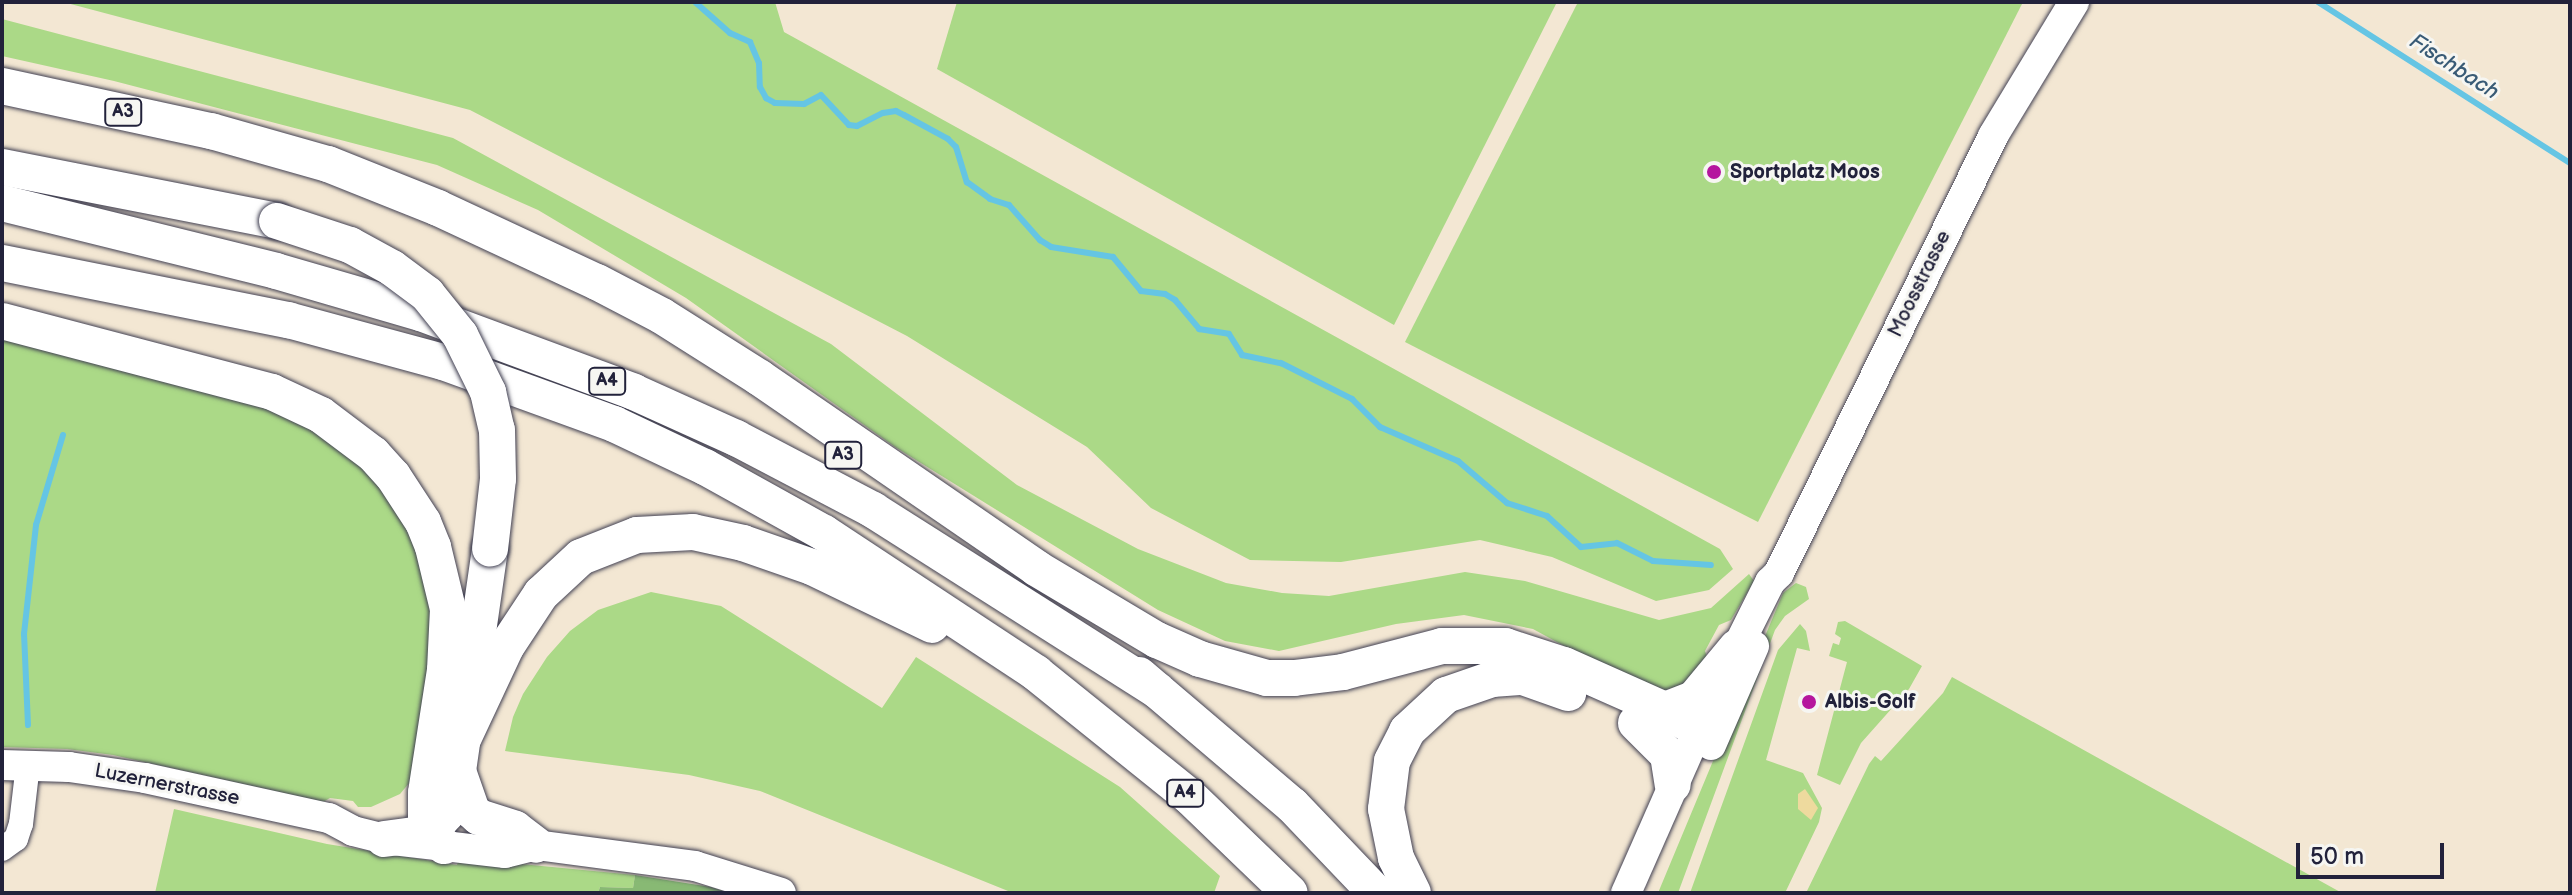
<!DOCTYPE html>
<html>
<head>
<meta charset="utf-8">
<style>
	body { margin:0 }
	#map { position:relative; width:2572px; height:895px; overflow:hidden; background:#f3e7d3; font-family:"Balsamiq Sans",sans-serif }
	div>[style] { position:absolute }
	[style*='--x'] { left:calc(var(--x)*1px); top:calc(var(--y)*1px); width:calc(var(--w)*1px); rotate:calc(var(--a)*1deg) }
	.green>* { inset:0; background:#abd987 }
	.forest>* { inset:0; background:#88b974 }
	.sand>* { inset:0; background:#eeda9e }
	.stream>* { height:6px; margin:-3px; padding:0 3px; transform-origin:3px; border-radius:3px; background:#65c5e4 }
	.roads { filter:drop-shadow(0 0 2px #414052) drop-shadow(0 0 2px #414052) }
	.minor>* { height:24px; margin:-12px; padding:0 12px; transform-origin:12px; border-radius:12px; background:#fff }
	.major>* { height:30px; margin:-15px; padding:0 15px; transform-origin:15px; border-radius:15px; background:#fff }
	.highway>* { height:36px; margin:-18px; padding:0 18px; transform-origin:18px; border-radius:18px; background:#fff }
	.bridges { filter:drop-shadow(0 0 2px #414052) drop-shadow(0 0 2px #414052) }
	.highway-bridge>* { height:36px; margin:-18px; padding:0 18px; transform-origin:18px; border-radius:18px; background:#fff }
	.dots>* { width:22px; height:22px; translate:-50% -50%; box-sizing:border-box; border:4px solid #f6f6f2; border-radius:50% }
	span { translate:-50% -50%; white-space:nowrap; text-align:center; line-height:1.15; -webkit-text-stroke:6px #f6f6f2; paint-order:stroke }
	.shield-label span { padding:2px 6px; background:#f6f6f2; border:2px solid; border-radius:6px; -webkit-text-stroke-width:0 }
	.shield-label { font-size:18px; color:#22223b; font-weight:700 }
	.poi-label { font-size:20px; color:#22223b; font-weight:700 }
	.left { translate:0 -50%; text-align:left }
	.street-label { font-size:20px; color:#22223b }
	.water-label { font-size:22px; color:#395b76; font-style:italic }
	.frame { position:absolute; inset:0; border:4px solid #22223b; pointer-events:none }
	.scale { position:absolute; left:2296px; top:843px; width:148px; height:36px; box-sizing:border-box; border:4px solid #22223b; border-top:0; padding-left:10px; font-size:24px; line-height:28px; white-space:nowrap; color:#22223b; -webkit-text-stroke:6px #f6f6f2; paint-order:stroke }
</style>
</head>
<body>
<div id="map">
	<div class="green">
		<div style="clip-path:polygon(63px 2px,775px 2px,784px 32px,1720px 549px,1733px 569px,1709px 590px,1656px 601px,1552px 557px,1480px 540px,1341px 562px,1250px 560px,1151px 508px,1087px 447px,907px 336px,470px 110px)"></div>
		<div style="clip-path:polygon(957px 2px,1557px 2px,1394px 325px,937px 69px)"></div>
		<div style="clip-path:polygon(1578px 2px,2023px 2px,1758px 522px,1405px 342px)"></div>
		<div style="clip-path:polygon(2px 19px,453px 138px,831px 344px,1017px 485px,1138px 549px,1226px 583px,1282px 593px,1329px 596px,1465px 572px,1525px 581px,1659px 620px,1711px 608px,1749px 574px,1754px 581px,1731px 620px,1719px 625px,1705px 651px,1709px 663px,1689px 682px,1668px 691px,1639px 687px,1533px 629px,1464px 615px,1396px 624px,1279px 651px,1225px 641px,1158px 610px,895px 447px,686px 298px,538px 210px,437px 165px,114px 81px,2px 56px)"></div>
		<div style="clip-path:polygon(2px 338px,274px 407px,365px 463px,421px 552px,435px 633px,410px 782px,400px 794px,371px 807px,358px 807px,353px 801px,330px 798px,323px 802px,113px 755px,67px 749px,2px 747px)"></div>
		<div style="clip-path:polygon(1796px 583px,1806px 587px,1809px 599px,1785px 616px,1775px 630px,1678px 893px,1658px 893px,1783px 593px)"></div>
		<div style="clip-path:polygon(651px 592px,721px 606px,882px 708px,916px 657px,1120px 787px,1220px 876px,1214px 893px,1013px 893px,760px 791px,689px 775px,505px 751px,513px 717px,523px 694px,547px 657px,570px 631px,598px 610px)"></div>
		<div style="clip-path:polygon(1845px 621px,1922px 666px,1909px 689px,1861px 743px,1840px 785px,1817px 775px,1847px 662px,1829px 656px,1833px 643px,1839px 645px,1841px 638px,1835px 634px,1838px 622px)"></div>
		<div style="clip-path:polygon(1800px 624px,1806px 631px,1810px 651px,1797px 648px,1766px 760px,1803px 773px,1822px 808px,1819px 822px,1785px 893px,1690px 893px,1778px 650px)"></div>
		<div style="clip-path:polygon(1952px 677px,2228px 830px,2342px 893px,1806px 893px,1869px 764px,1875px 756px,1881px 761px,1943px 693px)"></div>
		<div style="clip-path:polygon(174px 809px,327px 844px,457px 865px,459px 858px,635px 875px,633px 888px,600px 887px,598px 893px,155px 893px)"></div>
	</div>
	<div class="forest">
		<div style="clip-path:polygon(635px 875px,711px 887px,730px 893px,598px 893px,600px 887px,633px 888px)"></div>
	</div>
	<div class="sand">
		<div style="clip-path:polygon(1805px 789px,1818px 808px,1811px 820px,1798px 809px,1798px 794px)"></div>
	</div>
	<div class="stream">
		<div style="--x:695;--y:2;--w:47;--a:41.5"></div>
		<div style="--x:730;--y:33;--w:22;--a:24"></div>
		<div style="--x:750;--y:42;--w:23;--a:67"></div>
		<div style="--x:759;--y:63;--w:24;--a:88"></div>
		<div style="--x:760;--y:87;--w:13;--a:61"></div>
		<div style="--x:766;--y:98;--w:10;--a:29"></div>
		<div style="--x:775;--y:103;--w:29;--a:2"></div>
		<div style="--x:804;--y:104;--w:19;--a:-28"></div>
		<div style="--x:821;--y:95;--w:41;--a:47"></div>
		<div style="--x:849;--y:125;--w:8;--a:7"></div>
		<div style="--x:857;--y:126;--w:29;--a:-27"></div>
		<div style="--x:883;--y:113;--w:13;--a:-9"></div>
		<div style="--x:896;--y:111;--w:9;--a:27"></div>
		<div style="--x:904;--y:115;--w:50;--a:28.6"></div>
		<div style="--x:948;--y:139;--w:11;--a:45"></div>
		<div style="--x:956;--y:147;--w:37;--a:73"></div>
		<div style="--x:967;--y:182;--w:29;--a:36"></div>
		<div style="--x:990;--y:199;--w:20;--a:18"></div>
		<div style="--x:1009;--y:205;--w:47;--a:48.5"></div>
		<div style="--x:1040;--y:240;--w:13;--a:32"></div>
		<div style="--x:1051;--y:247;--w:63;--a:9.2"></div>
		<div style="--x:1113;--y:257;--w:44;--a:50.5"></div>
		<div style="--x:1141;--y:291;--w:24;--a:7"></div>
		<div style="--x:1165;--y:294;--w:12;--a:31"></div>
		<div style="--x:1175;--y:300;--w:38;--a:50"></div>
		<div style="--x:1199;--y:329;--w:30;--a:9"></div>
		<div style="--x:1229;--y:334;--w:25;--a:58"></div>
		<div style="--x:1242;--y:355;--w:40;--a:12"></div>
		<div style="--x:1281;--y:363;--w:80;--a:26.9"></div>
		<div style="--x:1352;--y:399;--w:40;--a:45"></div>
		<div style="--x:1380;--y:427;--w:85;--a:23.6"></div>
		<div style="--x:1458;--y:461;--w:65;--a:40.6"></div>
		<div style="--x:1507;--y:503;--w:42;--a:18"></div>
		<div style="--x:1547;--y:516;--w:46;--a:42.4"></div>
		<div style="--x:1581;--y:547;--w:36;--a:-6"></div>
		<div style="--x:1617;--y:543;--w:40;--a:26.6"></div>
		<div style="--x:1653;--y:561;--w:58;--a:3.9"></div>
		<div style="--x:2318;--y:2;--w:299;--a:32.6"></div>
		<div style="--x:28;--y:725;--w:91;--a:-92.5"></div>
		<div style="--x:24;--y:634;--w:110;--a:-83.7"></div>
		<div style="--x:36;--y:525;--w:94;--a:-73.3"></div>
	</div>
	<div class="roads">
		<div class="minor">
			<div style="--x:2;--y:849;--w:17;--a:-36"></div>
			<div style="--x:16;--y:839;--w:16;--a:-72"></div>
			<div style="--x:21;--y:824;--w:60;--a:-83.3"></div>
		</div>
		<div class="major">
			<div style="--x:1728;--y:666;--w:94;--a:-63.4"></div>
			<div style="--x:1770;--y:582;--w:13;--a:-45"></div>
			<div style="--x:1779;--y:573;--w:487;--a:-63.9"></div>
			<div style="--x:1993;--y:136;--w:157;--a:-58.8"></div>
			<div style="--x:1711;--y:745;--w:108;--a:-66.5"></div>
			<div style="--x:2;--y:765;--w:67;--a:1.7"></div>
			<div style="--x:69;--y:767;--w:77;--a:8.2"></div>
			<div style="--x:145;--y:778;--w:188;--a:12.3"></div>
			<div style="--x:329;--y:818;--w:27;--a:28"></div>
			<div style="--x:353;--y:831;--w:32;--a:14"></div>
			<div style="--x:384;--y:839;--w:122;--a:6.6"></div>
			<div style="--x:505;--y:853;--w:32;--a:-14"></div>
			<div style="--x:517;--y:838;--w:20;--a:20"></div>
			<div style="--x:536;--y:845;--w:160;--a:7.5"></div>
			<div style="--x:695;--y:866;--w:90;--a:17.4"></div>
			<div style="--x:1626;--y:893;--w:201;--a:-66.2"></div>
		</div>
		<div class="highway">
			<div style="--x:2;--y:86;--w:214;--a:12.2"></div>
			<div style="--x:211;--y:131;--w:122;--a:15.8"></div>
			<div style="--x:328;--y:164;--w:118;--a:21.8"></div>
			<div style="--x:438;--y:208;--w:175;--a:25"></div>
			<div style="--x:597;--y:282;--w:73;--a:27.6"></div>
			<div style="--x:662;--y:316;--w:116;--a:32.3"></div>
			<div style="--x:760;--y:378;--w:335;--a:34.5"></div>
			<div style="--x:1036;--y:568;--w:141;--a:30.8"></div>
			<div style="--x:1157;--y:640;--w:47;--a:23.8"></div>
			<div style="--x:1200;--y:659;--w:70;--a:15.8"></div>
			<div style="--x:1267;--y:678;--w:27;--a:0"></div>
			<div style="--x:1294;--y:678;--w:49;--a:-7"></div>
			<div style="--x:1343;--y:672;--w:102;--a:-14.7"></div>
			<div style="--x:1442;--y:646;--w:63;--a:0"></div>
			<div style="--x:1505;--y:646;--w:62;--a:17.9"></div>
			<div style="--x:1564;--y:665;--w:111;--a:24"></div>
			<div style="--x:1665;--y:710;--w:39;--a:31"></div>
			<div style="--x:2;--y:167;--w:280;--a:11.1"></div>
			<div style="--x:2;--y:203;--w:282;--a:13.9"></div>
			<div style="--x:276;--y:271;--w:151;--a:16.2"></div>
			<div style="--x:421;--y:313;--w:227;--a:20.3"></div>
			<div style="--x:634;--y:392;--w:112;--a:24.3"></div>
			<div style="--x:736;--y:438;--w:155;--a:27.7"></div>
			<div style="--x:873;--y:510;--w:336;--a:32.4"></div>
			<div style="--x:2;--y:263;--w:292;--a:11.3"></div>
			<div style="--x:288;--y:320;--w:161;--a:15.2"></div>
			<div style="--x:443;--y:362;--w:182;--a:19.9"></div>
			<div style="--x:614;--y:424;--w:101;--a:25.3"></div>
			<div style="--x:705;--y:467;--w:136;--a:29"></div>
			<div style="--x:824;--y:533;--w:254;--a:33.4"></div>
			<div style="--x:1036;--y:673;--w:195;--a:38.8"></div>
			<div style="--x:1188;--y:795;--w:141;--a:43.9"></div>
			<div style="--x:2;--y:321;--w:279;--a:14.7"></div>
			<div style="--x:272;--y:392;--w:54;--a:25.1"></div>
			<div style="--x:321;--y:415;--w:65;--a:36.9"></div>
			<div style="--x:373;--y:454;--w:30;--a:48"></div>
			<div style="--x:393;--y:476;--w:55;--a:56.9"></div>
			<div style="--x:423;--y:522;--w:27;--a:68"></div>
			<div style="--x:433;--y:547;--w:64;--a:76.4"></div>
			<div style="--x:448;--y:609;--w:61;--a:92.8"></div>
			<div style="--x:445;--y:670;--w:124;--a:98.8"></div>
			<div style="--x:426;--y:793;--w:31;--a:90"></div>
			<div style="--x:426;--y:824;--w:9;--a:72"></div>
			<div style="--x:429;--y:833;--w:20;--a:41"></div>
			<div style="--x:1139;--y:675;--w:201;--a:40.4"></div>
			<div style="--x:1292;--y:805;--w:122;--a:46.3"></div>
			<div style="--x:1665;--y:710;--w:31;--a:-21"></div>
			<div style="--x:1694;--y:699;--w:67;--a:-50.4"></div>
			<div style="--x:1636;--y:723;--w:45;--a:45"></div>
			<div style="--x:1668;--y:755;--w:30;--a:81"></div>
			<div style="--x:463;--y:739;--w:102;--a:-64.9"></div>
			<div style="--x:506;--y:647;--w:64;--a:-56.6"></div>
			<div style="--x:541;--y:594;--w:54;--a:-42.8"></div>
			<div style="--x:581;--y:557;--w:60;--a:-21.4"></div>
			<div style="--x:637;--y:535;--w:56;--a:-3.1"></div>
			<div style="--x:693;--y:532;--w:51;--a:12.4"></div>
			<div style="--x:743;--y:543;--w:73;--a:19.2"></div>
			<div style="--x:812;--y:567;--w:133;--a:25.8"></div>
			<div style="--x:458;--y:771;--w:42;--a:70.7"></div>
			<div style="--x:472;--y:811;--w:9;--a:41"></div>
			<div style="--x:479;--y:817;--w:38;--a:18"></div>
			<div style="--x:515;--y:829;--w:26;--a:37"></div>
			<div style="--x:384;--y:839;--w:45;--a:-7.6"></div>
			<div style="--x:429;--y:833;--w:27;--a:-48"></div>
			<div style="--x:447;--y:813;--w:43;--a:-75.3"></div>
			<div style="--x:458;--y:771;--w:224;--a:-81.8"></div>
			<div style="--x:1413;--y:893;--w:39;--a:-116"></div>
			<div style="--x:1396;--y:858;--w:50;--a:-101.5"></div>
			<div style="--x:1386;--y:809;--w:48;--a:-82.9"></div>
			<div style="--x:1392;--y:761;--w:34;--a:-63"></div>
			<div style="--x:1407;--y:731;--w:53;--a:-42.7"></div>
			<div style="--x:1446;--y:695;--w:49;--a:-19.2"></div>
			<div style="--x:1492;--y:679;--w:31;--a:-4"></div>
			<div style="--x:1523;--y:677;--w:48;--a:19.6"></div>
		</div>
	</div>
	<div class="bridges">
		<div class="highway-bridge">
			<div style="--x:277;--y:221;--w:77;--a:18.2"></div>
			<div style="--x:350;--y:245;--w:48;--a:28.7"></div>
			<div style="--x:392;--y:268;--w:44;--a:36.6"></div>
			<div style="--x:427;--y:294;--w:53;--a:51.2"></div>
			<div style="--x:460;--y:335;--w:64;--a:63.8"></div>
			<div style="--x:488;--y:392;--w:39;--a:77"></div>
			<div style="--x:497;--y:430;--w:49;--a:88.8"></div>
			<div style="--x:498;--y:479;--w:70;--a:96.5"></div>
		</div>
	</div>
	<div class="dots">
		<div style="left:1714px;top:172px;background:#b5179e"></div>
		<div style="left:1809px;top:702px;background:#b5179e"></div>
	</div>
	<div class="shield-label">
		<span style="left:123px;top:112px">A3</span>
		<span style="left:607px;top:381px">A4</span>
		<span style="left:843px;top:455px">A3</span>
		<span style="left:1185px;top:793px">A4</span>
	</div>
	<div class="poi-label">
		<span class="left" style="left:1730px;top:172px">Sportplatz Moos</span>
		<span class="left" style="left:1825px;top:702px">Albis-Golf</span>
	</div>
	<div class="street-label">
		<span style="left:1920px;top:284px;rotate:-64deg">Moosstrasse</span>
		<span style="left:167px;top:785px;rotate:11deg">Luzernerstrasse</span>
	</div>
	<div class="water-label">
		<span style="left:2454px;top:67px;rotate:33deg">Fischbach</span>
	</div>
	<div class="frame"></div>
	<div class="scale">50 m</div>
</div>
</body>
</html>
